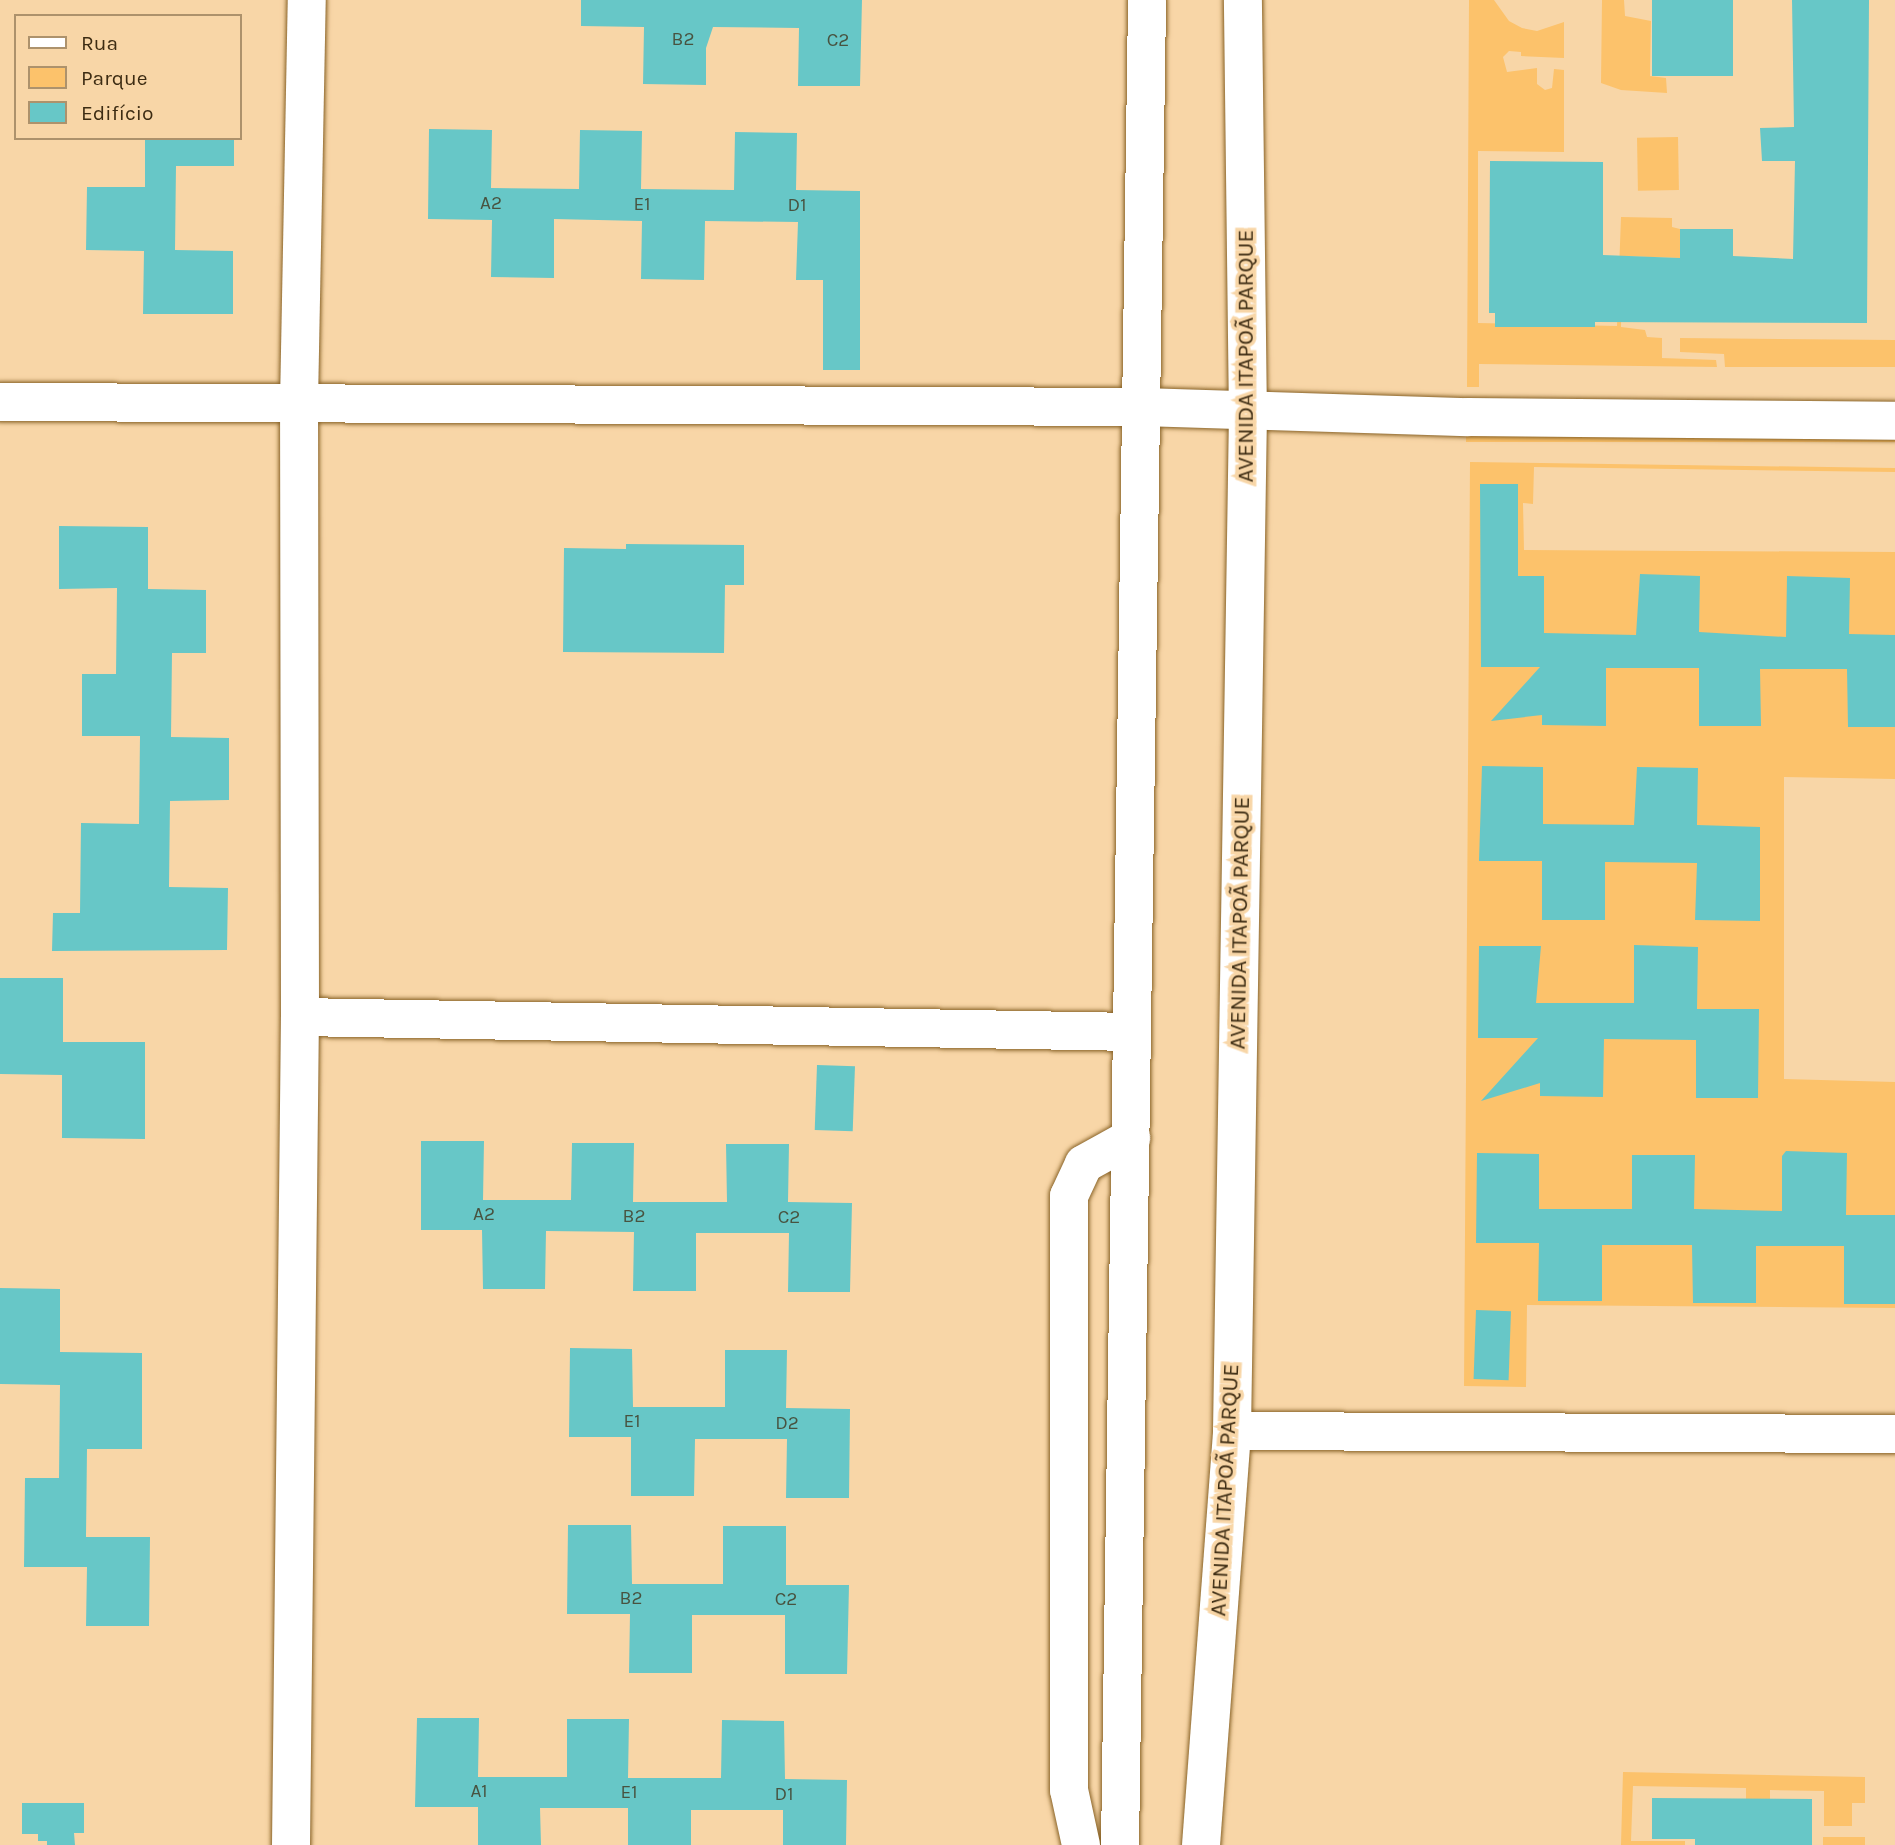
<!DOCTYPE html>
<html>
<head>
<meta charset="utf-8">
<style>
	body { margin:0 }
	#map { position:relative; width:1895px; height:1845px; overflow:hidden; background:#f8d6a7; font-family:Karla,sans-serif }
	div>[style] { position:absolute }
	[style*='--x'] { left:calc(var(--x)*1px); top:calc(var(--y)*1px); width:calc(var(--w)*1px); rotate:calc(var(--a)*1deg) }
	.green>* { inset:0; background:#fcc26b; transform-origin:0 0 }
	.building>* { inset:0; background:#67c7c7; transform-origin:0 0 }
	.roads { filter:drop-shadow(0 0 2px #896327) drop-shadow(0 0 2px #896327) }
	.minor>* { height:38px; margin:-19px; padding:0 19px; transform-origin:19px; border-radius:19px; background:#fff }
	span { translate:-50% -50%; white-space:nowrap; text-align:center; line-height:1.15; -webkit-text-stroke:7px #f8d6a7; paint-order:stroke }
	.number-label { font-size:19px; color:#485340 }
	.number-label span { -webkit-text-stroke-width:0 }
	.street-label { font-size:23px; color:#3d2c13 }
	.legend { position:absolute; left:14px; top:14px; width:228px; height:126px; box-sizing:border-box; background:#f8d6a7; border:2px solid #ad926c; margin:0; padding:9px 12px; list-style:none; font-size:21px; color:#3d2c13 }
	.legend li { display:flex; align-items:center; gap:14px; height:35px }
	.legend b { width:35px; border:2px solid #ad926c }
</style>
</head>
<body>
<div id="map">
	<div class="green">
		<div style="clip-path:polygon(1469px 0,1494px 0,1509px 21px,1522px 28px,1537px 31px,1564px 22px,1564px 58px,1521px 56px,1521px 52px,1509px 51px,1503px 57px,1507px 72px,1537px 68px,1537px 84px,1545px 90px,1552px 88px,1554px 69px,1564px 70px,1564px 152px,1478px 151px,1478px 323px,1617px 326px,1621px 217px,1672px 218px,1672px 227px,1680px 229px,1680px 258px,1622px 256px,1621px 327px,1645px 330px,1647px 337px,1662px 338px,1662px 358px,1716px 360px,1717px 367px,1479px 364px,1479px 387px,1467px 387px)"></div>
		<div style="clip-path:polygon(1602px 0,1624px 0,1625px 16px,1651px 21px,1650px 76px,1666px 78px,1667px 93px,1621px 90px,1601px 83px)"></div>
		<div style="left:1678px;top:137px;width:53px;height:41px;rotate:89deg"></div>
		<div style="clip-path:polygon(1680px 338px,1895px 340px,1895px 367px,1725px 367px,1724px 354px,1680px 352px)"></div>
		<div style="left:1466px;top:435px;width:429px;height:7px"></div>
		<div style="clip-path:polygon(1470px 462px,1895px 468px,1895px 472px,1534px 467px,1533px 504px,1523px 503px,1524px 550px,1895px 552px,1895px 779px,1784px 777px,1784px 1079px,1895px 1082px,1895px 1308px,1527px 1305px,1526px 1387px,1464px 1386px)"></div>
		<div style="clip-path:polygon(1623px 1772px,1865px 1777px,1865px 1803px,1852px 1803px,1852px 1826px,1824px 1826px,1824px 1791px,1770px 1790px,1770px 1813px,1746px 1812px,1746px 1788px,1633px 1786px,1631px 1841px,1685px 1841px,1685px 1845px,1621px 1845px)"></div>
		<div style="left:1865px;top:1837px;width:8px;height:42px;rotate:90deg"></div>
	</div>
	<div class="building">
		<div style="clip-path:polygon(581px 0,862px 0,860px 86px,798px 86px,799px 28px,713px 27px,706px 48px,706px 85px,643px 84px,644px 27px,581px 26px)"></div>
		<div style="left:1652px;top:0;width:81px;height:76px"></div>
		<div style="clip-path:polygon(1792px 0,1869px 0,1867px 323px,1595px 322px,1595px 327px,1495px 327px,1495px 313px,1489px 313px,1490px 161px,1603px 162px,1603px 255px,1680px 258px,1680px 229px,1733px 229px,1733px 256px,1793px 259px,1795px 161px,1762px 161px,1760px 128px,1794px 127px)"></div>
		<div style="clip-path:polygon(429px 129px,492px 130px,491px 188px,579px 189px,580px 130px,642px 131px,641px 189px,734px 190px,735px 132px,797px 133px,796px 190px,860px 191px,860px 370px,823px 370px,823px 280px,796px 280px,798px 222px,705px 221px,704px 280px,641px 279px,642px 221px,554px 219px,554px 278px,491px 277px,492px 220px,428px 219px)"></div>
		<div style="clip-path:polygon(145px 138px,234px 138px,234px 166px,176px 166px,175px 250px,233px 251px,233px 314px,143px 314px,144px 251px,86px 250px,87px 187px,145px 187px)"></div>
		<div style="clip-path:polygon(1480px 484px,1518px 484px,1518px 576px,1544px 576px,1544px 633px,1636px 635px,1640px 574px,1700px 576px,1699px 632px,1786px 637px,1787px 576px,1850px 578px,1849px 634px,1895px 635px,1895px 727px,1848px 727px,1847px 669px,1760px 669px,1761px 726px,1699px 726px,1699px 668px,1606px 668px,1606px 726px,1542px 725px,1542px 715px,1491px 721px,1540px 667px,1481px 667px)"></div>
		<div style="clip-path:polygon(59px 526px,148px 527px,148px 589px,206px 590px,206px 653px,172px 653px,171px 737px,229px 738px,229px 800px,170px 801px,169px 887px,228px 888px,227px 950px,52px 951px,53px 913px,80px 913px,81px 823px,139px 824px,140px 736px,82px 736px,82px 674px,116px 674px,117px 588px,59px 589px)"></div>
		<div style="clip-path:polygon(626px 544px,744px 545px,744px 585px,725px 585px,724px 653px,563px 652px,564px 548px,626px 549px)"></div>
		<div style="clip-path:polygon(1482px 766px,1543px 767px,1543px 824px,1634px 825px,1637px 767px,1698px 768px,1697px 825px,1760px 827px,1760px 921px,1695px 920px,1697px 863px,1605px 862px,1605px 920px,1542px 920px,1542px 861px,1479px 861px)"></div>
		<div style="clip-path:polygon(1634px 945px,1698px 947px,1697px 1009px,1759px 1009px,1758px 1098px,1696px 1098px,1696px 1040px,1604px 1039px,1603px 1097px,1540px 1096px,1540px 1083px,1481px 1101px,1538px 1038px,1478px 1038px,1479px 946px,1541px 946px,1536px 1003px,1634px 1003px)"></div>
		<div style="clip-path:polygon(0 978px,63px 978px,63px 1042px,145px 1042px,145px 1139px,62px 1138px,62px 1075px,0 1074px)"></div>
		<div style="left:817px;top:1065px;width:38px;height:65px;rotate:2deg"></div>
		<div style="clip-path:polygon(421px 1141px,484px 1141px,483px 1200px,571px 1200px,572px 1143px,634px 1143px,633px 1202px,727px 1202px,726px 1144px,789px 1144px,788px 1202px,852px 1203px,850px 1292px,788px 1292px,789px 1233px,696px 1233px,696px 1291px,633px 1291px,634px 1232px,546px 1231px,545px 1289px,483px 1289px,482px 1230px,421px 1230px)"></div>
		<div style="clip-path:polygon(1786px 1151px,1847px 1153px,1846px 1215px,1895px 1215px,1895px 1304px,1844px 1304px,1844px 1246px,1756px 1246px,1756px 1303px,1693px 1303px,1692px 1245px,1602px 1245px,1602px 1301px,1538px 1301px,1539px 1243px,1476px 1243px,1477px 1153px,1539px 1154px,1539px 1209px,1632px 1209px,1632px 1155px,1695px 1155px,1694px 1209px,1782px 1211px,1782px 1156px)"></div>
		<div style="clip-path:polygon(0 1288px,60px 1289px,60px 1352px,142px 1353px,142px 1449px,87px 1449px,86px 1537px,150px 1537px,149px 1626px,86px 1626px,87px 1567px,24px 1567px,25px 1478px,59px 1478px,60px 1385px,0 1384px)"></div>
		<div style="left:1476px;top:1310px;width:35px;height:69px;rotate:2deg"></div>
		<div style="clip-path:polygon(570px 1348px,632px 1349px,633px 1407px,725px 1407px,725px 1350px,787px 1350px,786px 1408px,850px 1409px,849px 1498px,786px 1498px,787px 1439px,695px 1439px,694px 1496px,631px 1496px,631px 1437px,569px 1437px)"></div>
		<div style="clip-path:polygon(568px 1525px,631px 1525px,632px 1584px,723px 1584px,723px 1526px,786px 1526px,786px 1585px,849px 1585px,847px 1674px,785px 1674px,785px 1615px,692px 1615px,692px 1673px,629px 1673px,630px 1614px,567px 1614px)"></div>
		<div style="clip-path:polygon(417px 1718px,479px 1718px,478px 1777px,567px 1777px,567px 1719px,629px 1719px,628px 1778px,721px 1778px,722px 1720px,784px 1721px,785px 1779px,847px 1780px,846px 1845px,783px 1845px,783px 1810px,691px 1810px,691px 1845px,628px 1845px,628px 1808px,540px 1808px,541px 1845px,478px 1845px,478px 1807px,415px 1807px)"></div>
		<div style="clip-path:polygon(1652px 1798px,1812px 1799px,1812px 1845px,1695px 1845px,1695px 1839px,1652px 1839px)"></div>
		<div style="clip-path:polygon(22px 1803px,84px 1803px,84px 1833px,74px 1833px,75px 1845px,47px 1845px,47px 1841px,38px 1841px,38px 1834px,22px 1834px)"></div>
	</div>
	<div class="roads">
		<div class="minor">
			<div style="--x:0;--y:402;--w:1142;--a:0.25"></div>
			<div style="--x:1142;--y:407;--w:326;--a:1.8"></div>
			<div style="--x:1468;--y:417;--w:427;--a:0.5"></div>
			<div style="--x:300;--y:1017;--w:832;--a:1.03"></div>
			<div style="--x:1232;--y:1431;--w:663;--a:0.26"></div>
			<div style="--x:291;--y:1845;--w:828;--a:-89.38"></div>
			<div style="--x:300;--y:1017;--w:614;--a:-90.09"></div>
			<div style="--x:299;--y:403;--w:403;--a:-88.9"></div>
			<div style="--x:1081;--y:1845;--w:56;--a:-102.3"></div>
			<div style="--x:1069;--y:1790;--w:594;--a:-90"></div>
			<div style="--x:1069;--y:1196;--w:35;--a:-65"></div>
			<div style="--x:1084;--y:1164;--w:54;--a:-29"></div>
			<div style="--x:1120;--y:1845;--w:1845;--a:-89.16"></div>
			<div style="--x:1201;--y:1845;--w:415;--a:-85.7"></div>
			<div style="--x:1232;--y:1431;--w:1013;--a:-89.1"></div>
			<div style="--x:1248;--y:418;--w:418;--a:-90.7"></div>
		</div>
	</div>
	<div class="number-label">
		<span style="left:683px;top:40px">B2</span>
		<span style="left:838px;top:41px">C2</span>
		<span style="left:491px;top:204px">A2</span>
		<span style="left:642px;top:205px">E1</span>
		<span style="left:797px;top:206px">D1</span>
		<span style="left:484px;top:1215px">A2</span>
		<span style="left:634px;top:1217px">B2</span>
		<span style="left:789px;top:1218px">C2</span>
		<span style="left:632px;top:1422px">E1</span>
		<span style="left:787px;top:1424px">D2</span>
		<span style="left:631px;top:1599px">B2</span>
		<span style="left:786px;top:1600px">C2</span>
		<span style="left:479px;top:1792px">A1</span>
		<span style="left:629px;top:1793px">E1</span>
		<span style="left:784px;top:1795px">D1</span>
	</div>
	<div class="street-label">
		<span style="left:1246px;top:356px;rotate:-90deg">AVENIDA ITAPOÃ PARQUE</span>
		<span style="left:1240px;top:923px;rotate:-89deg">AVENIDA ITAPOÃ PARQUE</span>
		<span style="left:1225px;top:1490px;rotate:-87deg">AVENIDA ITAPOÃ PARQUE</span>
	</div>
	<ul class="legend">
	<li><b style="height:9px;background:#fff"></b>Rua</li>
	<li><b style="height:19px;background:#fcc26b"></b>Parque</li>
	<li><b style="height:19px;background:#67c7c7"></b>Edifício</li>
	</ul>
</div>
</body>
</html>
